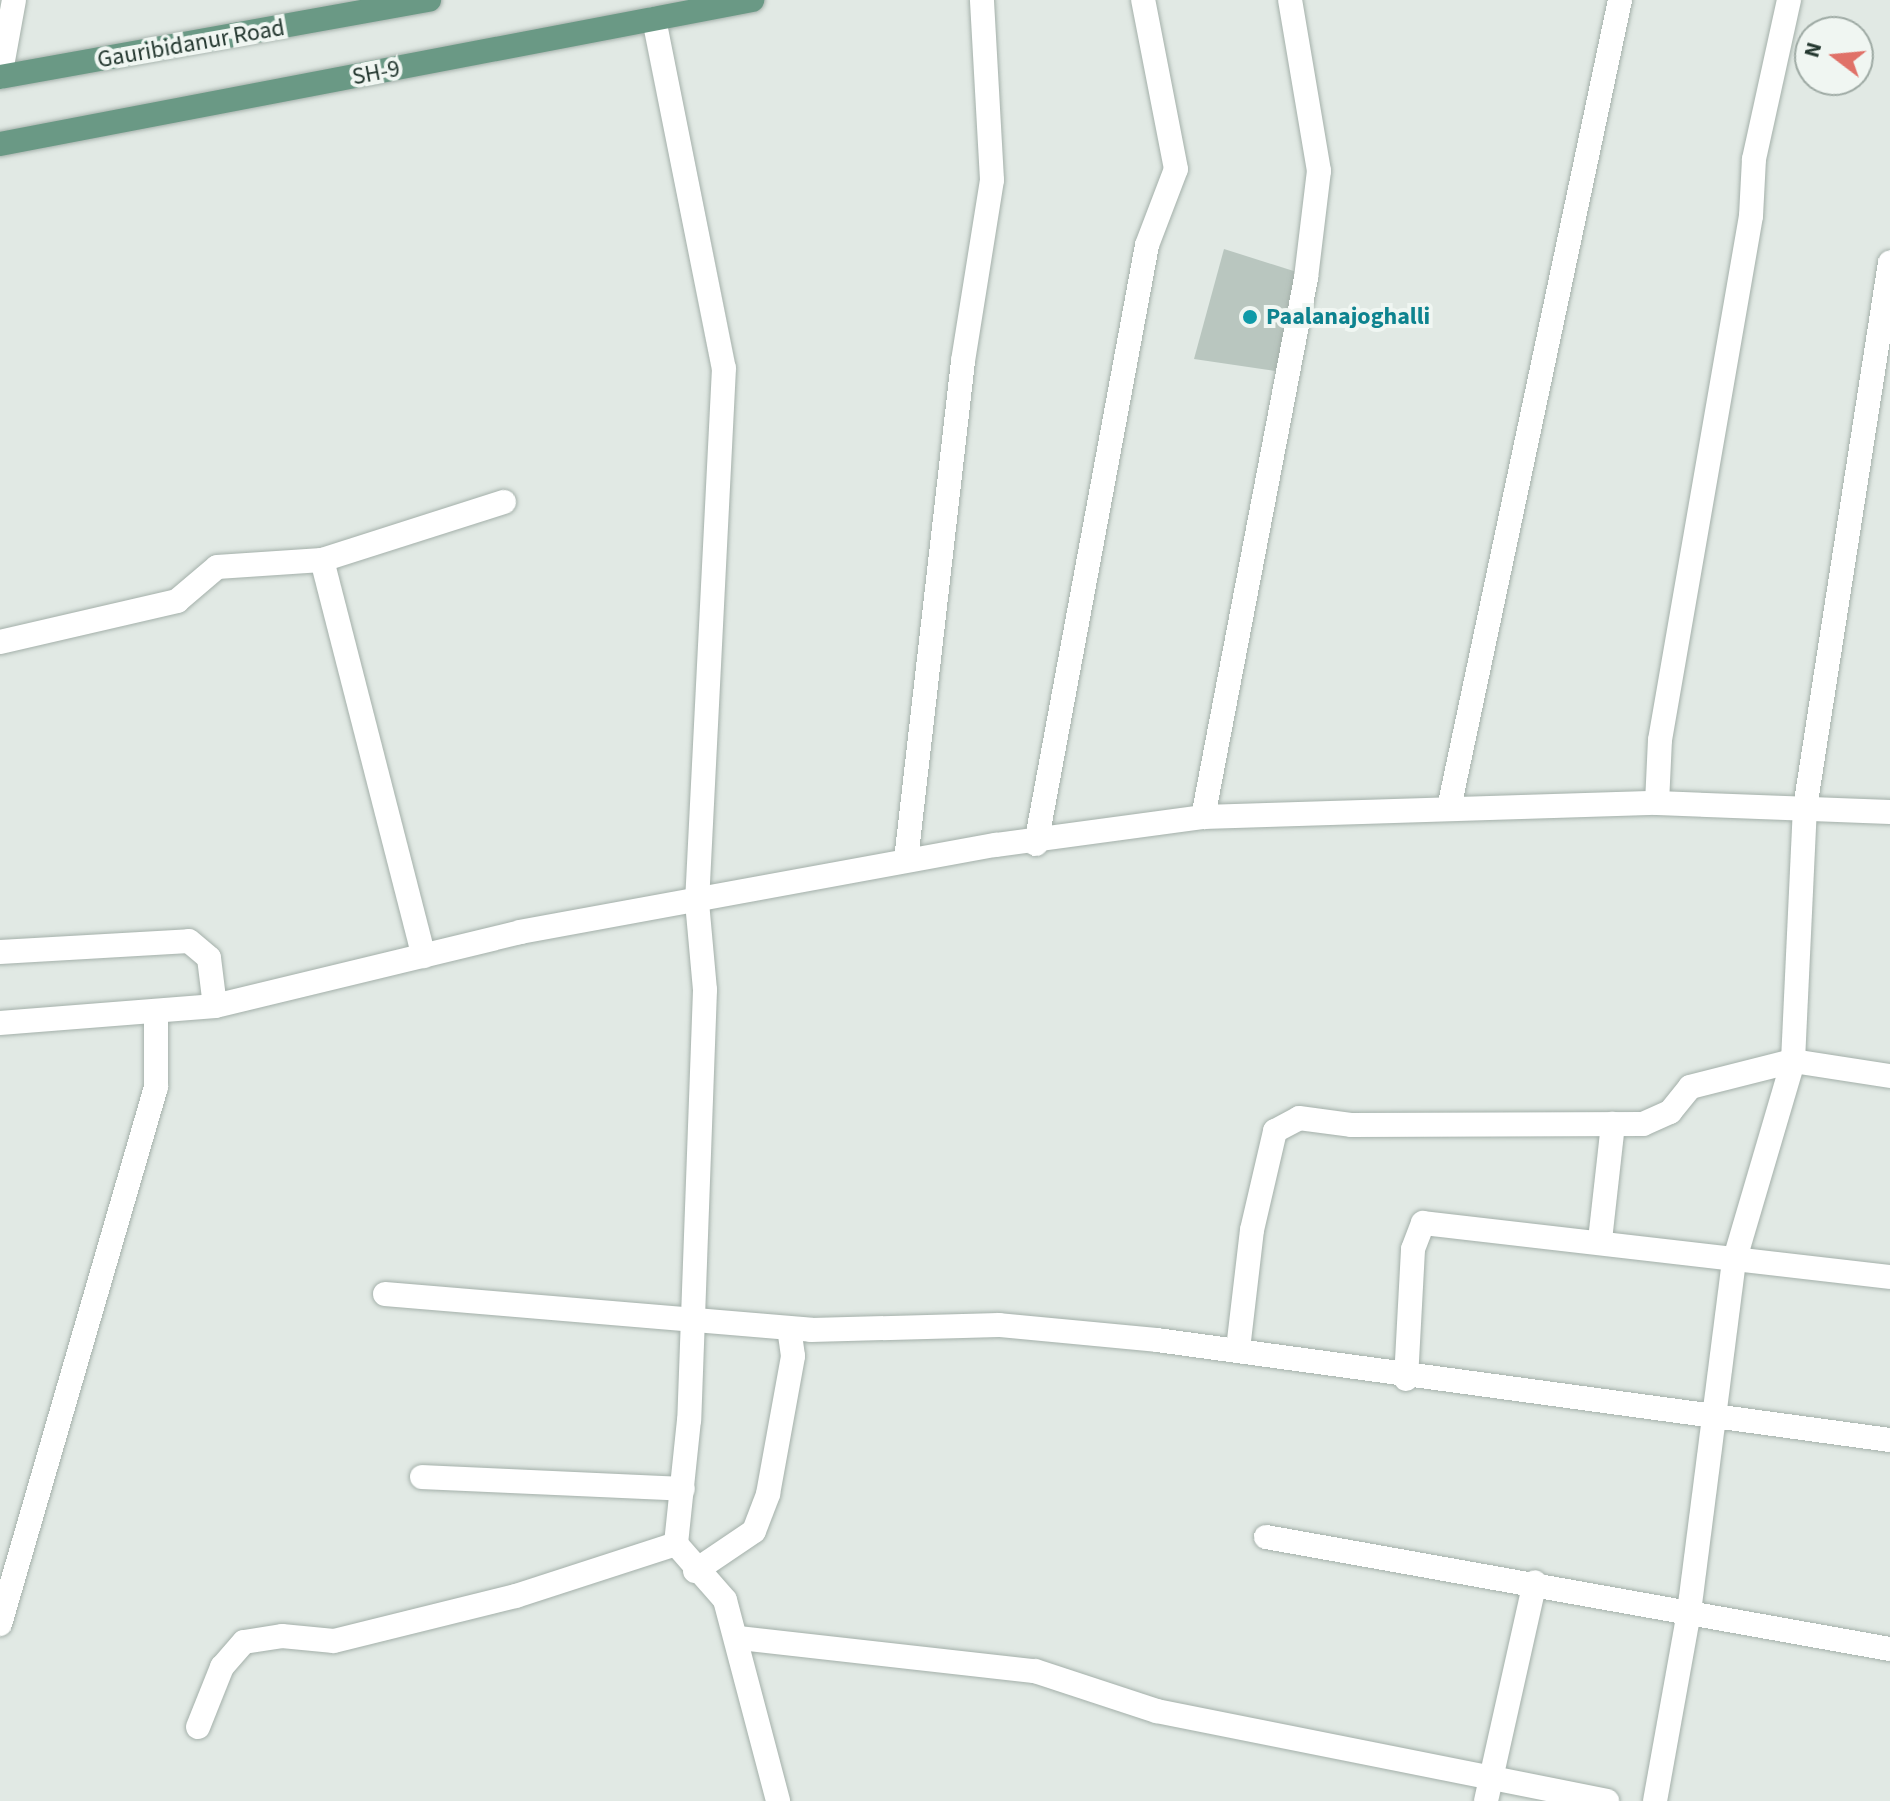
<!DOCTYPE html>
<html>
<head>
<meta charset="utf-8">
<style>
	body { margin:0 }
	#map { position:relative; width:1890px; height:1801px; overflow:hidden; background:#e1e9e4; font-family:"Source Sans 3",sans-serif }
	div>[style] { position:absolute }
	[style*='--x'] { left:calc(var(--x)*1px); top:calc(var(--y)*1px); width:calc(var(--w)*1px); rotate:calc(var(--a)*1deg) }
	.building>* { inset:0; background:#b9c6bf }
	.roads { filter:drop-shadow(0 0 2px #a4b0aa) drop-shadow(0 0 2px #a4b0aa) }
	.street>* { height:24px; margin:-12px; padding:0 12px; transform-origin:12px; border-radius:12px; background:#fff }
	.primary>* { height:24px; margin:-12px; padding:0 12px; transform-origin:12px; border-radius:12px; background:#6a9985 }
	.dots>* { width:22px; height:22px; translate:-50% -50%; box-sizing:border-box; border:4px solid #f0f6f2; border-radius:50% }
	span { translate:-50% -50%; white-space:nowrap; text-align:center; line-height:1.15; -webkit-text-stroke:8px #f0f6f2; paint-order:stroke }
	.street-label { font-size:24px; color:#23372f }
	.culture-label { font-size:24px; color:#0d838f; font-weight:700 }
	.left { translate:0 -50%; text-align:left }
	.north { position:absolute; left:1794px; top:16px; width:80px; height:80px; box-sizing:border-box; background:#f0f6f2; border:2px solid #9eaaa4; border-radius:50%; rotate:286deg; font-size:22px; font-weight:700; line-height:32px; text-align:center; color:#23372f }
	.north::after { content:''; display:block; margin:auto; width:28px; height:36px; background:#e07168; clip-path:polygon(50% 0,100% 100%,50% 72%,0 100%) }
</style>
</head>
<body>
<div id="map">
	<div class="building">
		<div style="clip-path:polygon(1224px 249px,1303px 274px,1282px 372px,1194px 359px)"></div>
	</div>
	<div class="roads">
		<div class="street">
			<div style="--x:654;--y:19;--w:356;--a:78.7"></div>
			<div style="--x:724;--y:368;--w:535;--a:92.89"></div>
			<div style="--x:697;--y:902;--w:88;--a:84.8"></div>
			<div style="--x:705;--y:990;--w:430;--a:92.1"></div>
			<div style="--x:689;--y:1420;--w:125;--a:96"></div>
			<div style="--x:676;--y:1544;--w:74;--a:48.8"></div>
			<div style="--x:725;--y:1600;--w:208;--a:75.2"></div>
			<div style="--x:0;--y:77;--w:78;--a:-79.7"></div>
			<div style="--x:322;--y:560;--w:409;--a:75.6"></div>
			<div style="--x:0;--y:642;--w:182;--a:-13"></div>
			<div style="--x:177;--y:601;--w:52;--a:-40.4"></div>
			<div style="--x:217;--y:567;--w:105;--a:-3.8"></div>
			<div style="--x:322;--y:560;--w:191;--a:-17.7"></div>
			<div style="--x:1657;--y:803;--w:63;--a:-87.3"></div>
			<div style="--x:1660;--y:740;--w:532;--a:-80.15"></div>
			<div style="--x:1751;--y:216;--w:57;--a:-87"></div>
			<div style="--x:1754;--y:159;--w:163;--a:-77.6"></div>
			<div style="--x:1449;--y:808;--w:826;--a:-78.05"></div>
			<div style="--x:1203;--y:817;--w:549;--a:-79.18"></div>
			<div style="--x:1306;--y:278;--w:108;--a:-83.1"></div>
			<div style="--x:1319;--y:171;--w:173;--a:-99.6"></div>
			<div style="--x:1036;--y:844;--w:609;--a:-79.5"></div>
			<div style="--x:1147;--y:245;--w:81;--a:-69.1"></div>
			<div style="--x:1176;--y:169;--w:172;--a:-101"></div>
			<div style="--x:906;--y:860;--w:502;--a:-83.48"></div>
			<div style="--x:963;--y:361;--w:183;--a:-80.9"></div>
			<div style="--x:992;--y:180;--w:180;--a:-93.2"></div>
			<div style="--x:0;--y:952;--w:189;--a:-3.3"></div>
			<div style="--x:189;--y:941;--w:26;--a:40"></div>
			<div style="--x:209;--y:958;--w:48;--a:82.9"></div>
			<div style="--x:0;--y:1023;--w:216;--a:-4.5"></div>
			<div style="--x:215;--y:1006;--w:314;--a:-13.6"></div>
			<div style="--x:520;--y:932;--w:484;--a:-10.4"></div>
			<div style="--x:996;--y:845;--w:209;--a:-7.7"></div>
			<div style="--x:1203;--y:817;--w:454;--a:-1.8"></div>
			<div style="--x:1657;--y:803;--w:233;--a:2.2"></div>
			<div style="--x:1600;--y:1240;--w:117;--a:-83.6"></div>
			<div style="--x:385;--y:1294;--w:428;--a:4.8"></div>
			<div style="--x:811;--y:1330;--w:188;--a:-1.5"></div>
			<div style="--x:999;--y:1325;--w:159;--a:5.4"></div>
			<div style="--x:1157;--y:1340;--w:740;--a:7.77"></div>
			<div style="--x:1238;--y:1349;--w:120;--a:-83.3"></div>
			<div style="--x:1252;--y:1230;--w:102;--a:-76.9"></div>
			<div style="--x:1275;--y:1131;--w:27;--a:-28"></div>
			<div style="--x:1299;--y:1118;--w:52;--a:7.7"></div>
			<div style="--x:1351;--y:1125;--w:292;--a:-0.2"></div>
			<div style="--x:1643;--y:1124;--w:30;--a:-24"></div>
			<div style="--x:1670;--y:1112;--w:32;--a:-51"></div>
			<div style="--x:1690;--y:1087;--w:106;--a:-14.2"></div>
			<div style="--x:1793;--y:1061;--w:98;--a:8.8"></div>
			<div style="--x:1406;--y:1379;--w:130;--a:-86.9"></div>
			<div style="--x:1413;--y:1249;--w:28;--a:-69"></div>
			<div style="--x:1423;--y:1223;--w:470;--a:6.6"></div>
			<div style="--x:422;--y:1477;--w:261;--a:2.6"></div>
			<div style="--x:1266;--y:1537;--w:634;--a:10.18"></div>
			<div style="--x:695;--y:1571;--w:71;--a:-34.1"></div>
			<div style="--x:754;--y:1531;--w:40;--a:-69"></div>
			<div style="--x:768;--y:1494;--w:140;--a:-79.7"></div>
			<div style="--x:793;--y:1356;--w:28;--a:-98"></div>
			<div style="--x:0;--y:1624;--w:559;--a:-73.8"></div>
			<div style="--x:156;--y:1087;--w:74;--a:-90"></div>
			<div style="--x:739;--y:1638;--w:298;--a:6.4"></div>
			<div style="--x:1035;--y:1671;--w:128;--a:18.2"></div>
			<div style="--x:1157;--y:1711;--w:459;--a:11.3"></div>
			<div style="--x:198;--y:1727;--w:65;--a:-68.2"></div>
			<div style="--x:222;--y:1667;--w:33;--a:-49"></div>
			<div style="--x:244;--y:1642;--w:38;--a:-9"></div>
			<div style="--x:282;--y:1636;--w:52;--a:5.5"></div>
			<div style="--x:334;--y:1641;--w:187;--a:-13.9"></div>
			<div style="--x:516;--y:1596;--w:168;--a:-18"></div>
			<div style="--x:1486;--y:1801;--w:224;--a:-77.4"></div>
			<div style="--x:1655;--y:1801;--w:192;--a:-79.8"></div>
			<div style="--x:1689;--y:1612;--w:353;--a:-82.7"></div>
			<div style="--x:1734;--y:1262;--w:209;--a:-73.6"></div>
			<div style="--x:1793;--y:1061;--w:253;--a:-87.3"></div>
			<div style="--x:1805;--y:808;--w:552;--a:-81.14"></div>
		</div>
		<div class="primary">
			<div style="--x:0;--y:77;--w:436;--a:-10.2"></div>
			<div style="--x:0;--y:144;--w:766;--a:-10.84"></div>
		</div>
	</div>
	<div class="dots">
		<div style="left:1250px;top:317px;background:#0f9aa8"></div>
	</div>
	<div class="street-label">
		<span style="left:191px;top:44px;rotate:-10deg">Gauribidanur Road</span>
		<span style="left:376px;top:73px;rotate:-11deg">SH-9</span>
	</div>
	<div class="culture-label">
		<span class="left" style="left:1266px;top:317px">Paalanajoghalli</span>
	</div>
	<div class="north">N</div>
</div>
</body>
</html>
